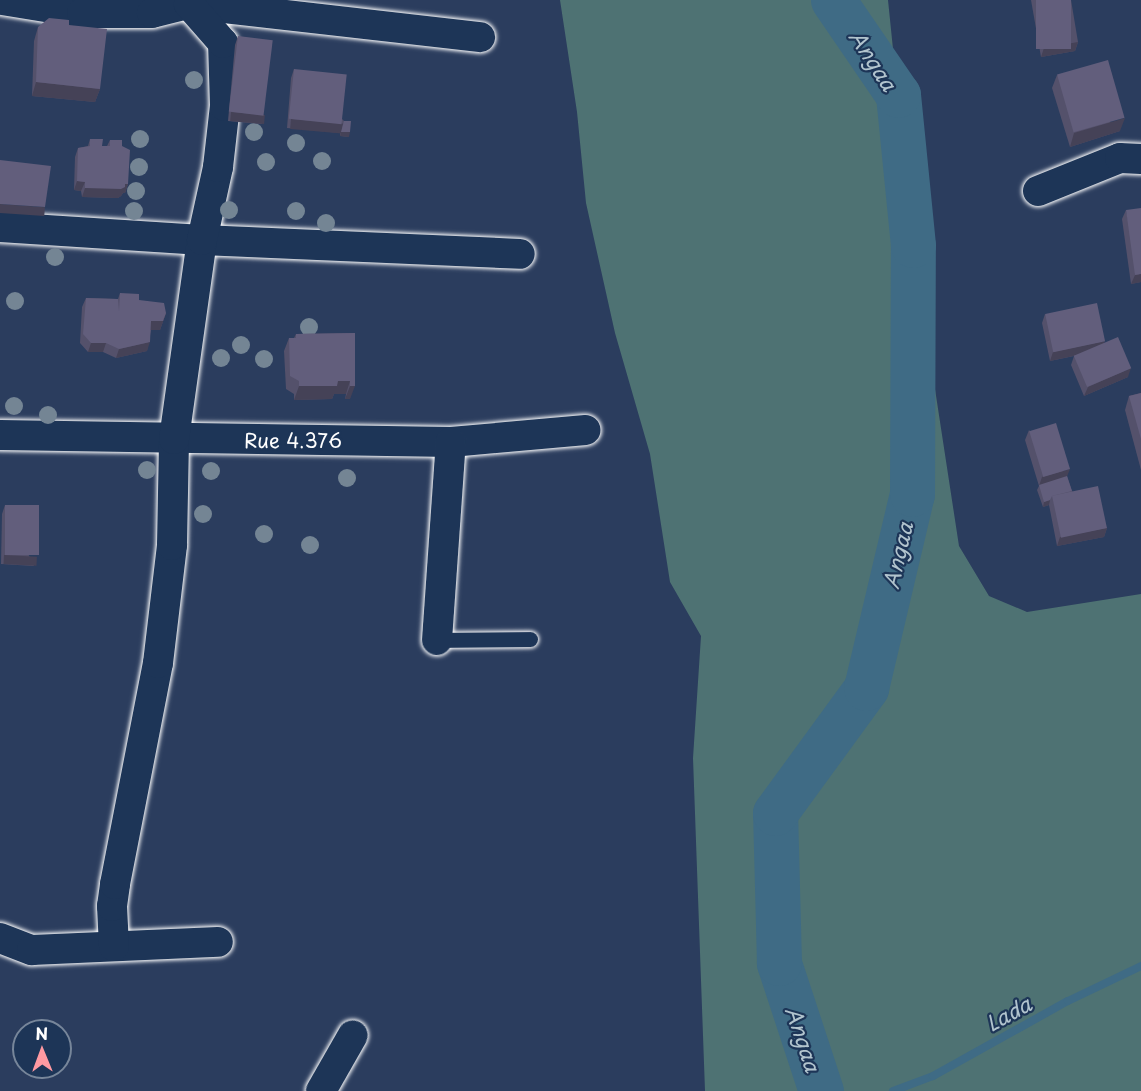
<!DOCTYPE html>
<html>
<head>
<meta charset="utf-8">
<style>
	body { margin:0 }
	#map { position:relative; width:1141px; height:1091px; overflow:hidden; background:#2b3d5e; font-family:"Playpen Sans",sans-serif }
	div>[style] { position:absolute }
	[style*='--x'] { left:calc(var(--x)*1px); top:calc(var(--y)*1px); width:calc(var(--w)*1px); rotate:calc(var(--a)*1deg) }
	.green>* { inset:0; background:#4e7273 }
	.stream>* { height:8px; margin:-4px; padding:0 4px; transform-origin:4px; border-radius:4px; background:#3f6b85 }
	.river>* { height:45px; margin:-22.5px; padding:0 22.5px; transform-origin:22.5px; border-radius:22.5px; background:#3f6b85 }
	.roads { filter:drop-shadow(0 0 2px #fff) drop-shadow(0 0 2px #fff) }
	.service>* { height:15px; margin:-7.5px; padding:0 7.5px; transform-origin:7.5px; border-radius:7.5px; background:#1d3557 }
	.minor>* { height:30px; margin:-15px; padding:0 15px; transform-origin:15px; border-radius:15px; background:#1d3557 }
	.trees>* { width:18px; height:18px; margin:-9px; border-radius:50%; background:#748594 }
	.wall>* { inset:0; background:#54516b }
	.shaded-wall>* { inset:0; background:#454257; transform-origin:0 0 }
	.building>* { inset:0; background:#625e7c; transform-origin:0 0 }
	span { translate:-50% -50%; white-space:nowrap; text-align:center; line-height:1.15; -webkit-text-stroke:4.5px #1d3557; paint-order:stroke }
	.street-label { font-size:20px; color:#fff }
	.water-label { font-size:21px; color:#b2c4ce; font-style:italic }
	.north { position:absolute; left:12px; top:1019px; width:60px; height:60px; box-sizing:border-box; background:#1d3557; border:2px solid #77869a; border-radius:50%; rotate:359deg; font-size:16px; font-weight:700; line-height:24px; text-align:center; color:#fff }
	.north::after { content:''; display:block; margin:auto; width:21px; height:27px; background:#ff9aa2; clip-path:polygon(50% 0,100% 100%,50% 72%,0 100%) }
</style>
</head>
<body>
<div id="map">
	<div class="green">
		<div style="clip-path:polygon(560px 0,888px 0,913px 245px,959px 546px,989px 596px,1027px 612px,1141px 594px,1141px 1091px,705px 1091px,693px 758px,701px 636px,670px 582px,650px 454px,615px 333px,586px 203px,577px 112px)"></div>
	</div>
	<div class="stream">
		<div style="--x:893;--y:1091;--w:43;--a:-20.6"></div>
		<div style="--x:933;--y:1076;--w:154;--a:-29.1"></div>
		<div style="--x:1068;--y:1001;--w:81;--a:-25.6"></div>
	</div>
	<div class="river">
		<div style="--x:821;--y:1091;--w:135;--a:-108.2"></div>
		<div style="--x:779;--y:963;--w:150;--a:-91.5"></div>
		<div style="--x:775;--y:813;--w:155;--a:-53.9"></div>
		<div style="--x:866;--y:688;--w:199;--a:-76.7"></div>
		<div style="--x:912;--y:494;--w:249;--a:-89.8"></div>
		<div style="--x:913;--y:245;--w:151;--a:-95.7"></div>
		<div style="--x:898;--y:95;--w:115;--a:-124.4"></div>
	</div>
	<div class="roads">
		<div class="service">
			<div style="--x:437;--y:640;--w:93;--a:-0.6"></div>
		</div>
		<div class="minor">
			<div style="--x:2;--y:0;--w:81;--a:9.2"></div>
			<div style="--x:82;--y:13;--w:70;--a:0"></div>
			<div style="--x:152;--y:13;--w:38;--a:-14"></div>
			<div style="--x:189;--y:4;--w:4;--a:-76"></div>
			<div style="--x:189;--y:4;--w:293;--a:6.5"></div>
			<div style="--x:1038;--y:191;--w:88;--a:-21.9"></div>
			<div style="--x:1120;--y:158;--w:21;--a:3"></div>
			<div style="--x:0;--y:227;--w:202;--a:3.7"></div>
			<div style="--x:202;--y:240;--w:318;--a:2.5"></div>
			<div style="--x:0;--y:435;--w:451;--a:0.9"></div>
			<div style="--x:451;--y:442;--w:135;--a:-5.1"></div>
			<div style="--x:437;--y:640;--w:198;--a:-86"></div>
			<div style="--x:0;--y:938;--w:34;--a:21"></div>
			<div style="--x:32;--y:950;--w:186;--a:-2.5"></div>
			<div style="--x:114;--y:946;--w:40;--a:-92.9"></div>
			<div style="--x:112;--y:906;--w:22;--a:-82"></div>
			<div style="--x:115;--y:884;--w:225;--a:-79"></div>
			<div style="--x:158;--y:663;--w:119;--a:-83.2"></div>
			<div style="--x:172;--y:545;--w:106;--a:-88.9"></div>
			<div style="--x:174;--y:439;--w:201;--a:-82"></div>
			<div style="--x:202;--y:240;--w:75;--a:-77.6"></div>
			<div style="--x:218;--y:167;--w:61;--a:-83.5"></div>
			<div style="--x:225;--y:106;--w:63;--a:-91.8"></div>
			<div style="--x:223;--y:43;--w:52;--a:-131.1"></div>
			<div style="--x:321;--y:1091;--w:64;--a:-60.3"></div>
		</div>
	</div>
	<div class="trees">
		<div style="left:194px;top:80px"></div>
		<div style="left:254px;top:132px"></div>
		<div style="left:140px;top:139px"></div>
		<div style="left:296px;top:143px"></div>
		<div style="left:322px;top:161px"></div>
		<div style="left:266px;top:162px"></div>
		<div style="left:139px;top:167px"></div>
		<div style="left:136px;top:191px"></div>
		<div style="left:229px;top:210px"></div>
		<div style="left:134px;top:211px"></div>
		<div style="left:296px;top:211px"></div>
		<div style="left:326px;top:223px"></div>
		<div style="left:55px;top:257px"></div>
		<div style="left:15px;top:301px"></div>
		<div style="left:309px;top:327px"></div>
		<div style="left:241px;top:345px"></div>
		<div style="left:221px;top:358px"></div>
		<div style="left:264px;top:359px"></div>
		<div style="left:14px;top:406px"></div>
		<div style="left:48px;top:415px"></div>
		<div style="left:147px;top:470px"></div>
		<div style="left:211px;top:471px"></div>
		<div style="left:347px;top:478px"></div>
		<div style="left:203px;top:514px"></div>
		<div style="left:264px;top:534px"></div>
		<div style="left:310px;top:545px"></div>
	</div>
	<div class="wall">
		<div style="clip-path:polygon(1031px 0,1071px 0,1078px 42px,1075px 51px,1041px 57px)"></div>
		<div style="clip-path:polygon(69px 25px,100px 89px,95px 102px,32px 96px,34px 41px,38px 27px)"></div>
		<div style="clip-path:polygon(238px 36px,262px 124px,228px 121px,235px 45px)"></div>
		<div style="clip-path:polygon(294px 69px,344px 121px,349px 137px,340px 136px,340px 133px,287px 128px,291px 78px)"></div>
		<div style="clip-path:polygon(1057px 75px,1120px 131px,1070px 147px,1052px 88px)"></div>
		<div style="clip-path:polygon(90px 139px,102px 146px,107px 146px,110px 140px,122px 146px,128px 184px,125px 193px,123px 193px,121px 196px,118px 198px,82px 197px,81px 191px,74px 190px,75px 157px,78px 148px,88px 146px)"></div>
		<div style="clip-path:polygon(1126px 210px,1141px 282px,1131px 284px,1122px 219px)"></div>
		<div style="clip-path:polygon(120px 293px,139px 300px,166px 313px,160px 330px,151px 330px,147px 351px,116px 358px,103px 352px,88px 352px,80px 343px,82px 307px,86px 298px,118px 299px)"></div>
		<div style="clip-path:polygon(1045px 314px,1104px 343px,1128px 377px,1084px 396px,1071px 365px,1074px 356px,1050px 361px,1042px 323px)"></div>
		<div style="clip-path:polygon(355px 333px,350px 399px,345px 399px,346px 394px,334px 394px,332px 399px,294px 400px,294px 394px,286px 389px,284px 351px,289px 338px,294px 338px,296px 334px)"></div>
		<div style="clip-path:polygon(1141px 393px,1141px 470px,1125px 410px,1129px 396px)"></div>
		<div style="clip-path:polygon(1029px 430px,1067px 476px,1072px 491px,1107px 528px,1104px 537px,1057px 546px,1049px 505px,1043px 507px,1037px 490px,1039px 486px,1025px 440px)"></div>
		<div style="clip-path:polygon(5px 505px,34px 566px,1px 564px,2px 514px)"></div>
	</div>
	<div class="shaded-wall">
		<div style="clip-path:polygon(1078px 42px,1075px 51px,1041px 57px,1044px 48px)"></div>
		<div style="clip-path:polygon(36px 82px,100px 89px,95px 102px,32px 96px)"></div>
		<div style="left:231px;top:112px;width:34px;height:9px;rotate:5deg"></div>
		<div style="clip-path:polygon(1125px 118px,1120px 131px,1070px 147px,1074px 133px)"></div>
		<div style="left:291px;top:119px;width:52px;height:10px;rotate:5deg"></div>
		<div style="clip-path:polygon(341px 132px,350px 132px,349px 137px,340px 136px)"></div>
		<div style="clip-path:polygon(77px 181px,85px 182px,81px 191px,74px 190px)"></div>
		<div style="clip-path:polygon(125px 184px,128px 184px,125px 193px,123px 193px,121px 196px,118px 198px,82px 197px,85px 188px)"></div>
		<div style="left:0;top:204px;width:45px;height:9px;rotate:4deg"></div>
		<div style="clip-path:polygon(1141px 274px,1141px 282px,1131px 284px,1135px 275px)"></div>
		<div style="clip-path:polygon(166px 313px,160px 330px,147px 330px,151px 321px)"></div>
		<div style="clip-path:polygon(1105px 341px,1101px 350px,1050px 361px,1053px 352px)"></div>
		<div style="clip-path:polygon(150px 342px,147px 351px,116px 358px,119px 349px)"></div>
		<div style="clip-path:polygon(91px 343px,106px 343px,103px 352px,88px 352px)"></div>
		<div style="clip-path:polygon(1131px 368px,1128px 377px,1084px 396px,1088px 387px)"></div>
		<div style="clip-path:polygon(338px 381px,350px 381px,346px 394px,334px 394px,332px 399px,294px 400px,299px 386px)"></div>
		<div style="clip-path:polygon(350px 386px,355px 386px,350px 399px,345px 399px)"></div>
		<div style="clip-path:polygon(1070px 469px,1066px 479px,1039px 486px,1042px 477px)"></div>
		<div style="clip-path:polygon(1050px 500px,1049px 505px,1043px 507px,1044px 502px)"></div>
		<div style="clip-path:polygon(1107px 528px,1104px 537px,1057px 546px,1060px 537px)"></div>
		<div style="left:4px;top:555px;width:33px;height:9px;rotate:3deg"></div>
	</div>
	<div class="building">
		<div style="left:1036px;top:0;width:35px;height:49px"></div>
		<div style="clip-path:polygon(49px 18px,69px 20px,69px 25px,107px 29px,100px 89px,36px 82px,38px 27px)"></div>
		<div style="left:238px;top:36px;width:35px;height:76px;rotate:7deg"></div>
		<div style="left:1108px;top:60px;width:60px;height:53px;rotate:74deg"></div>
		<div style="left:294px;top:69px;width:53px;height:50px;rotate:6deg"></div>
		<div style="clip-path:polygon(344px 121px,351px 121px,350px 132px,341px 132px)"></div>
		<div style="clip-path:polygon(90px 139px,103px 139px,102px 146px,110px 146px,110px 140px,122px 140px,122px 146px,130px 150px,128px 184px,125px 184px,125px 187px,121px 189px,85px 188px,85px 182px,77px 181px,78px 148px,90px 146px)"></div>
		<div style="clip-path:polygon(0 160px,51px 166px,45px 207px,0 204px)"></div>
		<div style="clip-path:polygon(1141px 208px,1141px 274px,1135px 275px,1126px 210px)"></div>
		<div style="clip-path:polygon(120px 293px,139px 294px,139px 300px,164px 303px,166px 313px,163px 321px,151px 321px,150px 342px,119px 349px,106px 343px,91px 343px,83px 334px,86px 298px,118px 299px,119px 311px)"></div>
		<div style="left:1097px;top:303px;width:39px;height:53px;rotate:78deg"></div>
		<div style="clip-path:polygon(355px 333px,355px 386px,350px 386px,350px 381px,338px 381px,337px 386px,299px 386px,299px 381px,290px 376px,289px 338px,296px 338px,296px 334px)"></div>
		<div style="left:1118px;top:337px;width:34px;height:48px;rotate:67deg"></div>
		<div style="clip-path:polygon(1141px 393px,1141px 439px,1129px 396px)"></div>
		<div style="left:1056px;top:423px;width:48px;height:28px;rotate:73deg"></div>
		<div style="clip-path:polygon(1067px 476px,1072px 491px,1052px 496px,1050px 500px,1044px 502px,1039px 485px)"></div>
		<div style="left:1098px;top:486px;width:43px;height:47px;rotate:78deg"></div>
		<div style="left:5px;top:505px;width:34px;height:50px"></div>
	</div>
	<div class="street-label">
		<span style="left:293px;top:440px">Rue 4.376</span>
	</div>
	<div class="water-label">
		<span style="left:874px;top:60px;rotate:57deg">Angaa</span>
		<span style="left:897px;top:555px;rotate:-77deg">Angaa</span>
		<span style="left:1008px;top:1013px;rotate:-29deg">Lada</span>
		<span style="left:804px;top:1039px;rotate:72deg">Angaa</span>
	</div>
	<div class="north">N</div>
</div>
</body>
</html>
